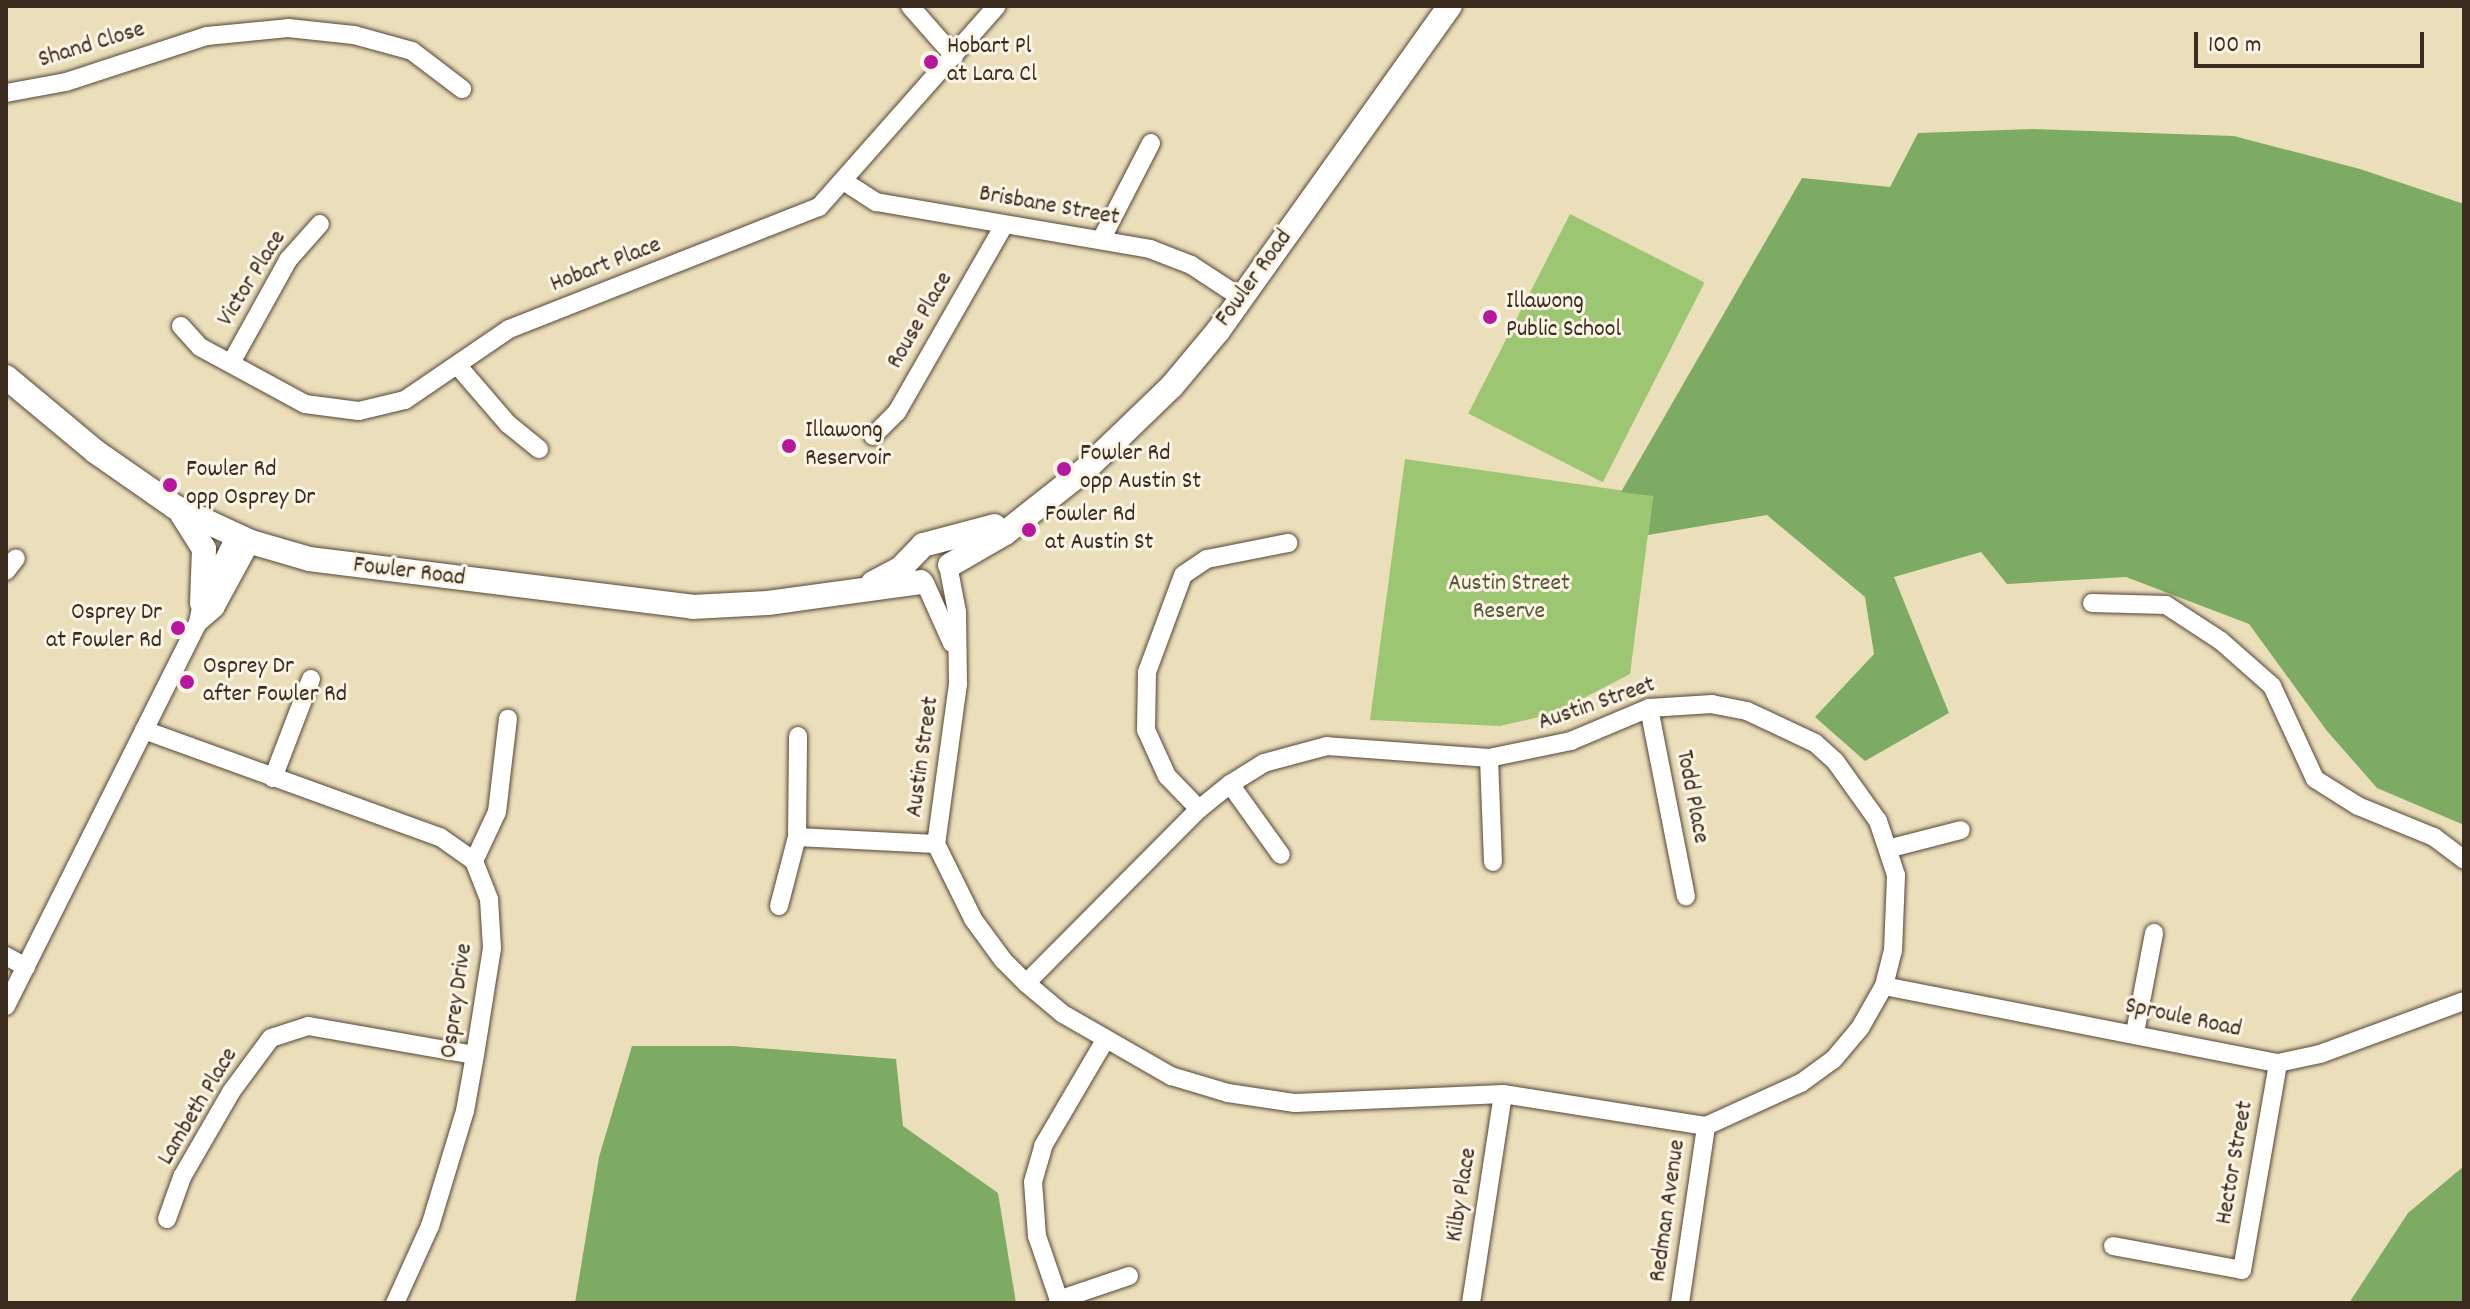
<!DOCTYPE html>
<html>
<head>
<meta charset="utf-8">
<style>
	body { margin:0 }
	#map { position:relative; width:2470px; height:1309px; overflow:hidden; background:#ebdfbb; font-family:Dekko,sans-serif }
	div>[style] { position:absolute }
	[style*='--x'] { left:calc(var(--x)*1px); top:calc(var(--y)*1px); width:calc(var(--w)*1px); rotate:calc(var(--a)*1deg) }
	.green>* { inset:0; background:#9cc672; transform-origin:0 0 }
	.forest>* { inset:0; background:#7dab64 }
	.roads { filter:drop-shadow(0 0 2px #554536) drop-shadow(0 0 2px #554536) }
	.minor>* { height:18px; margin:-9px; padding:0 9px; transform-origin:9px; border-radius:9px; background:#fff }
	.tertiary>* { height:24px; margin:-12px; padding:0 12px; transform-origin:12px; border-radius:12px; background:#fff }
	.dots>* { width:22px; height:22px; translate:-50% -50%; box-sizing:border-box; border:4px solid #fcf5e5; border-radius:50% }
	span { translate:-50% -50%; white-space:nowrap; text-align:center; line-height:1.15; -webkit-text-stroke:6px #fcf5e5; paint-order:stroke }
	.street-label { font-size:24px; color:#3b2a1e }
	.poi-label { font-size:24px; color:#3b2a1e }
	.left { translate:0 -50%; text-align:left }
	.right { translate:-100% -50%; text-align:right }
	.park-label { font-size:24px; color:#585937 }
	.frame { position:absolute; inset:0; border:8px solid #3b2a1e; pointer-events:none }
	.scale { position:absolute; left:2194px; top:32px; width:230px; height:36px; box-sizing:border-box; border:4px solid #3b2a1e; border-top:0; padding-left:10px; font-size:24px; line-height:28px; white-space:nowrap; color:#3b2a1e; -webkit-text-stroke:6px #fcf5e5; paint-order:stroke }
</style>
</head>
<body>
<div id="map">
	<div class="green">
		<div style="left:1570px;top:214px;width:151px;height:224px;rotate:27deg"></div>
		<div style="clip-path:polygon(1405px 459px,1653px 495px,1630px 674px,1553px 714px,1500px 726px,1370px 720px)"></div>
	</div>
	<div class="forest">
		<div style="clip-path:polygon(2033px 129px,2234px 136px,2360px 169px,2464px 204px,2464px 825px,2377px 788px,2327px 731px,2249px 624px,2126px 577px,2007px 584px,1981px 552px,1894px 577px,1949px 713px,1865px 761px,1815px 717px,1874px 654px,1865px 597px,1767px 515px,1648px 535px,1653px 496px,1621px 492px,1802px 178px,1890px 187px,1918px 133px)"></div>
		<div style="clip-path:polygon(632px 1046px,733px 1046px,896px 1059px,903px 1126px,998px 1193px,1016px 1303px,575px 1303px,599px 1157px)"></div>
		<div style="clip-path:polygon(2464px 1166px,2464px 1303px,2349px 1303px,2408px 1213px)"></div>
	</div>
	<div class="roads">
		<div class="minor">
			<div style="--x:910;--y:6;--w:67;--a:48.7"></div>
			<div style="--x:6;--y:93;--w:61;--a:-10.4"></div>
			<div style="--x:66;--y:82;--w:148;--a:-18.1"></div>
			<div style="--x:207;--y:36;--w:81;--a:-5.6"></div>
			<div style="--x:288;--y:28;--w:66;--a:6.1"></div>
			<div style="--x:354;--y:35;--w:60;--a:15.4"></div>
			<div style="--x:412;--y:51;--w:63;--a:37.2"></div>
			<div style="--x:845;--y:182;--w:37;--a:33"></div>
			<div style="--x:876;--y:202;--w:278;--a:9.7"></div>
			<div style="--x:1150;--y:249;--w:44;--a:21.3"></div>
			<div style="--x:1191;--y:265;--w:59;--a:33.1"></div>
			<div style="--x:1101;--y:240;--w:109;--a:-62.7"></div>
			<div style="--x:181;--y:326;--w:28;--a:48"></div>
			<div style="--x:200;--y:347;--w:119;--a:28.5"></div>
			<div style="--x:305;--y:404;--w:54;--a:7.4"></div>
			<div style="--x:359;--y:411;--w:47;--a:-13.4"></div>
			<div style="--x:405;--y:400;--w:126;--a:-34.3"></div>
			<div style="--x:509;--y:329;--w:333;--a:-21.5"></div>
			<div style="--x:819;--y:207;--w:268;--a:-48.5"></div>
			<div style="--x:231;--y:363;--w:118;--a:-61"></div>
			<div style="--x:288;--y:260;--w:48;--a:-48.4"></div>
			<div style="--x:458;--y:366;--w:77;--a:49.2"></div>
			<div style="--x:508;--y:424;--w:40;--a:39"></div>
			<div style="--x:873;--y:436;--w:34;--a:-45"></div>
			<div style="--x:897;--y:412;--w:215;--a:-60.2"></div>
			<div style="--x:949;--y:570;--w:43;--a:79.2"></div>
			<div style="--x:957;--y:612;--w:72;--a:89.2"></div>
			<div style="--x:958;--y:684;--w:162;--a:97.8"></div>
			<div style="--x:936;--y:844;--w:84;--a:63.7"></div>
			<div style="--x:973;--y:919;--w:51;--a:53.8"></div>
			<div style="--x:1003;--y:960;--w:33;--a:45"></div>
			<div style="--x:1026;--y:983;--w:48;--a:40"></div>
			<div style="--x:1063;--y:1014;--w:125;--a:29.9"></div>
			<div style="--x:1171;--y:1076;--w:59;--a:16.6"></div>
			<div style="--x:1228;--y:1093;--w:68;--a:8.5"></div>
			<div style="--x:1295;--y:1103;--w:208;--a:-2.5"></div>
			<div style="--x:1503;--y:1094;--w:206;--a:9"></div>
			<div style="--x:1706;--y:1126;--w:104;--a:-24.4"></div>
			<div style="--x:1801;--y:1083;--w:39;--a:-36"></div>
			<div style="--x:1833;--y:1060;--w:42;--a:-49.8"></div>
			<div style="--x:1860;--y:1028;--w:48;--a:-60.3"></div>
			<div style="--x:1884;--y:986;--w:36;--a:-76"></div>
			<div style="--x:1893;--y:951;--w:76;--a:-87.7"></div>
			<div style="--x:1896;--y:875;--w:57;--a:-108.4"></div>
			<div style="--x:1878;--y:821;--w:74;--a:-125.6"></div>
			<div style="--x:1835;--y:761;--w:27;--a:-138"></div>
			<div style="--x:1815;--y:743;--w:75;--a:-154.8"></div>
			<div style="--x:1747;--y:711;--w:36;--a:-169"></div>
			<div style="--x:1712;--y:704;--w:63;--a:176.4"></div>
			<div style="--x:1649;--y:708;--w:85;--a:157.1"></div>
			<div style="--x:1571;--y:741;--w:84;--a:168.3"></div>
			<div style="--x:1489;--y:758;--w:162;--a:-175.8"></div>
			<div style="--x:1327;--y:746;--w:65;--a:164.9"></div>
			<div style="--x:1264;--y:763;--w:40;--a:148"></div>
			<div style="--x:1230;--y:784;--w:40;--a:141"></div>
			<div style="--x:1199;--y:809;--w:245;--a:134.8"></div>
			<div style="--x:6;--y:571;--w:16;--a:-52"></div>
			<div style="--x:925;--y:583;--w:66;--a:65.8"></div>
			<div style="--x:2092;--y:603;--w:74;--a:1.5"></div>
			<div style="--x:2166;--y:605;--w:66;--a:33.2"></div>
			<div style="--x:2221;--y:641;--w:68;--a:41.4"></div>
			<div style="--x:2272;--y:686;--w:102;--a:65.2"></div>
			<div style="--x:2315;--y:779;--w:51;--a:32.1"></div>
			<div style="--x:2358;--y:806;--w:82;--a:22.2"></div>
			<div style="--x:2434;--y:837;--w:38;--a:37"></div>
			<div style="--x:198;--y:623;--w:23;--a:-41"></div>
			<div style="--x:215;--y:608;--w:75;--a:-61.4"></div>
			<div style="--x:1649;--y:708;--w:192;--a:78.9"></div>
			<div style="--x:144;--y:730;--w:315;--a:19.9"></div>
			<div style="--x:440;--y:837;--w:42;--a:35.2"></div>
			<div style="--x:474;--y:861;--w:41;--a:68.5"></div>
			<div style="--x:489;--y:899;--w:49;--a:86.5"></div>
			<div style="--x:492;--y:948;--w:108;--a:99"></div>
			<div style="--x:475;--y:1055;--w:57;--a:100.1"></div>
			<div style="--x:465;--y:1111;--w:120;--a:106.9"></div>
			<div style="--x:430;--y:1226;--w:85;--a:114.4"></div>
			<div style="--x:1489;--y:758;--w:104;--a:87.8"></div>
			<div style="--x:273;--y:778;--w:106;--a:-69"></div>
			<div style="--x:1230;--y:784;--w:87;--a:54.3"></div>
			<div style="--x:1199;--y:809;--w:46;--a:-134.1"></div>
			<div style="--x:1167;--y:776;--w:51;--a:-114.5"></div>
			<div style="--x:1146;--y:730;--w:58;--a:-89"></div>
			<div style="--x:1147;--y:672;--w:103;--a:-69.6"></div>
			<div style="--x:1183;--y:575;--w:29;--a:-34"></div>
			<div style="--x:1207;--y:559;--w:83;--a:-11.2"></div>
			<div style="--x:797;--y:837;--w:139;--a:2.9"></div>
			<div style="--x:1891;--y:848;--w:72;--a:-14.4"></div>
			<div style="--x:474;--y:861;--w:54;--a:-64.9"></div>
			<div style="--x:497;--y:812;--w:94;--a:-83.3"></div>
			<div style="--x:779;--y:906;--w:71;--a:-75.4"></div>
			<div style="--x:797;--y:837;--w:101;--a:-89.4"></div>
			<div style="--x:6;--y:956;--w:23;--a:29"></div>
			<div style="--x:1884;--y:986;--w:401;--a:11.1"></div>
			<div style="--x:2278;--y:1063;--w:43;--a:-12.1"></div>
			<div style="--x:2320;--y:1054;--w:153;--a:-20.2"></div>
			<div style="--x:6;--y:1006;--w:428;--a:-63.4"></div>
			<div style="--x:198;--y:623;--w:20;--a:-79"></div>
			<div style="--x:202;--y:603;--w:76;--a:-63.4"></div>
			<div style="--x:2135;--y:1033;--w:102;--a:-79.2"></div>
			<div style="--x:167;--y:1219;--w:45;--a:-70.3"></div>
			<div style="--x:182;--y:1177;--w:98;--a:-60"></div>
			<div style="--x:231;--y:1092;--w:67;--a:-53.5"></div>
			<div style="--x:271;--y:1038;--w:39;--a:-18"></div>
			<div style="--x:308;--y:1026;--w:169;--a:9.9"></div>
			<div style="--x:2113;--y:1246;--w:131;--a:10.5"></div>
			<div style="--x:2242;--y:1270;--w:210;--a:-80.1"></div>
			<div style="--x:1058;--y:1300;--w:75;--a:-18.7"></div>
			<div style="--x:1060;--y:1303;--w:71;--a:-108.9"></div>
			<div style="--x:1037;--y:1236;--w:54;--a:-94.2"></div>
			<div style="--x:1033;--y:1182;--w:37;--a:-74"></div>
			<div style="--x:1043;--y:1146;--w:121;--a:-59.6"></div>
			<div style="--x:1471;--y:1303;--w:211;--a:-81.3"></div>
			<div style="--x:1680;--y:1303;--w:179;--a:-81.6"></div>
		</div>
		<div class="tertiary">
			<div style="--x:6;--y:377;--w:117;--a:39.8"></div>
			<div style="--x:96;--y:452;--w:96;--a:34.8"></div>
			<div style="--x:175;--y:507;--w:84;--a:24.7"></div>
			<div style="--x:251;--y:542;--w:60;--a:16.3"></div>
			<div style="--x:309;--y:559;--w:386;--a:7.1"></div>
			<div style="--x:692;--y:607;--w:76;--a:-3"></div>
			<div style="--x:768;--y:603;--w:154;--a:-7.8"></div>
			<div style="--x:182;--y:514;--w:41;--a:57.8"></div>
			<div style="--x:204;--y:549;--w:54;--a:92.1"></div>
			<div style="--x:950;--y:565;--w:64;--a:-30.2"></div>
			<div style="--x:1005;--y:533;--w:105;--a:-38.4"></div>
			<div style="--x:1087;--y:468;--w:118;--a:-44"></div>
			<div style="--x:1172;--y:386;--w:72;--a:-50.1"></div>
			<div style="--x:1218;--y:331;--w:399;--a:-54.5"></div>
			<div style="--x:873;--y:583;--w:32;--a:-28"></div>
			<div style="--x:901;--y:568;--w:32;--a:-46"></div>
			<div style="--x:923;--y:545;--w:74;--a:-14.8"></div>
		</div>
	</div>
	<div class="dots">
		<div style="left:931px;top:62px;background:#b5179e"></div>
		<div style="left:1490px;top:317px;background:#b5179e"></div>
		<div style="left:789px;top:446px;background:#b5179e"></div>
		<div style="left:1064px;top:469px;background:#b5179e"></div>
		<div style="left:170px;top:485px;background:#b5179e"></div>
		<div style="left:1029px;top:530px;background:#b5179e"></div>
		<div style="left:178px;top:628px;background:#b5179e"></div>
		<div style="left:187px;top:682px;background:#b5179e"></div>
	</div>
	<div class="street-label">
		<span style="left:92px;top:46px;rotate:-17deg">Shand Close</span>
		<span style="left:1049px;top:207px;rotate:10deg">Brisbane Street</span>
		<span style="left:606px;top:266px;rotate:-21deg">Hobart Place</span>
		<span style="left:253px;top:279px;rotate:-58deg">Victor Place</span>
		<span style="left:1255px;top:279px;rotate:-54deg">Fowler Road</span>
		<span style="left:921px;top:321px;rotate:-60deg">Rouse Place</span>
		<span style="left:409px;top:573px;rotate:7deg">Fowler Road</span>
		<span style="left:1597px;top:705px;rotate:-19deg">Austin Street</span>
		<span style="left:924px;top:757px;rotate:-82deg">Austin Street</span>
		<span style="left:1691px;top:797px;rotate:79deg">Todd Place</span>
		<span style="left:458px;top:1001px;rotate:-82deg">Osprey Drive</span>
		<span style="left:2183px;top:1019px;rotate:12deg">Sproule Road</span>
		<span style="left:199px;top:1107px;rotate:-59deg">Lambeth Place</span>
		<span style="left:2236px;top:1163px;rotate:-80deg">Hector Street</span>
		<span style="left:1463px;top:1195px;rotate:-81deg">Kilby Place</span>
		<span style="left:1669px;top:1211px;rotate:-82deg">Redman Avenue</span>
	</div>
	<div class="poi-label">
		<span class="left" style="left:947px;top:62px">Hobart Pl<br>at Lara Cl</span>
		<span class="left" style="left:1506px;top:317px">Illawong<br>Public School</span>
		<span class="left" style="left:805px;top:446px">Illawong<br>Reservoir</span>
		<span class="left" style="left:1080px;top:469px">Fowler Rd<br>opp Austin St</span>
		<span class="left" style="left:186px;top:485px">Fowler Rd<br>opp Osprey Dr</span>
		<span class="left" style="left:1045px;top:530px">Fowler Rd<br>at Austin St</span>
		<span class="right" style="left:162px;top:628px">Osprey Dr<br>at Fowler Rd</span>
		<span class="left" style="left:203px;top:682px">Osprey Dr<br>after Fowler Rd</span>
	</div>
	<div class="park-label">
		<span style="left:1509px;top:599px">Austin Street<br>Reserve</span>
	</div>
	<div class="frame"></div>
	<div class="scale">100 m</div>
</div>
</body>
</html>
